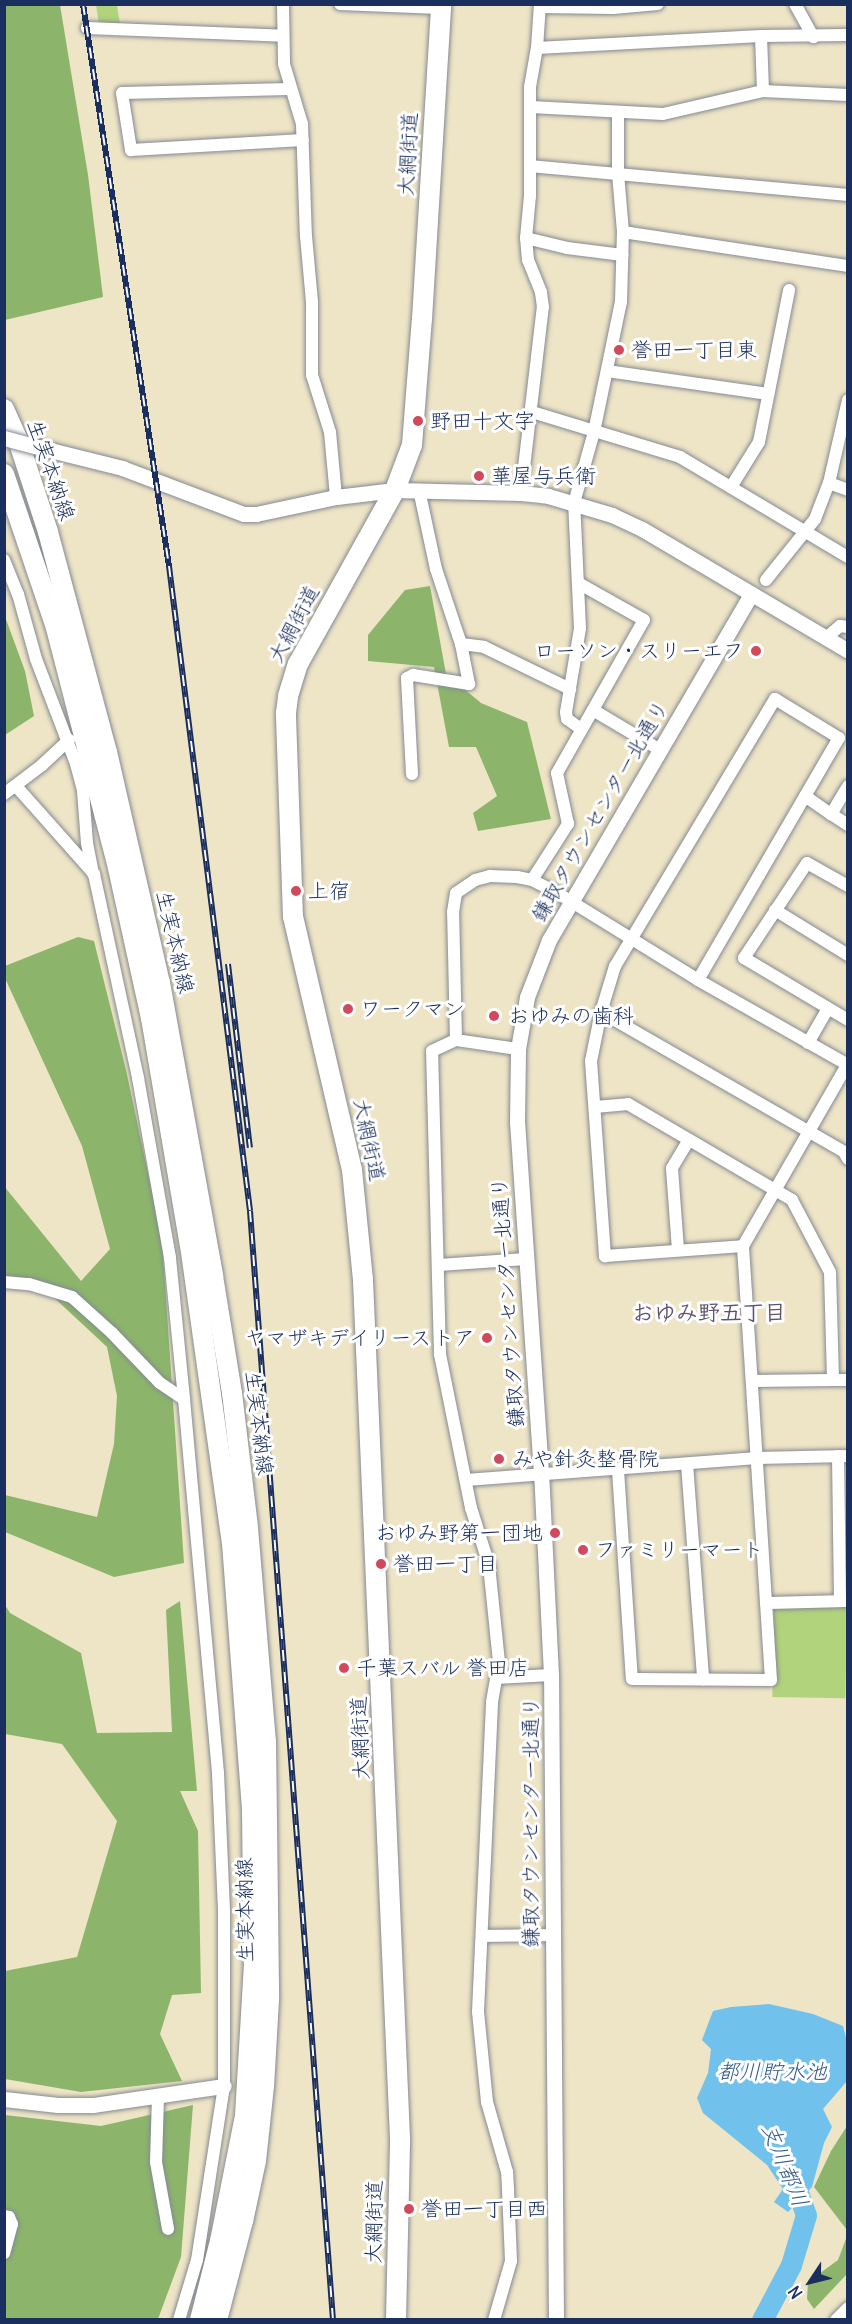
<!DOCTYPE html>
<html>
<head>
<meta charset="utf-8">
<style>
	body { margin:0 }
	#map { position:relative; width:852px; height:2324px; overflow:hidden; background:#eee4c6; font-family:Delius,"Klee One",sans-serif }
	div>[style] { position:absolute }
	[style*='--x'] { left:calc(var(--x)*1px); top:calc(var(--y)*1px); width:calc(var(--w)*1px); rotate:calc(var(--a)*1deg) }
	.green>* { inset:0; background:#b1d37b; transform-origin:0 0 }
	.forest>* { inset:0; background:#8cb56b }
	.water>* { inset:0; background:#70c2ec }
	.river>* { height:21px; margin:-10.5px; padding:0 10.5px; transform-origin:10.5px; border-radius:10.5px; background:#70c2ec }
	.roads { filter:drop-shadow(0 0 2px #848a92) drop-shadow(0 0 2px #848a92) }
	.minor>* { height:12px; margin:-6px; padding:0 6px; transform-origin:6px; border-radius:6px; background:#fff }
	.tertiary>* { height:15px; margin:-7.5px; padding:0 7.5px; transform-origin:7.5px; border-radius:7.5px; background:#fff }
	.primary>* { height:20px; margin:-10px; padding:0 10px; transform-origin:10px; border-radius:10px; background:#fff }
	.rail>* { height:6px; margin-top:-3px; transform-origin:0; background:repeating-linear-gradient(90deg,#fff 0 11px,#1b2f5e 0 22px); box-sizing:border-box; border-block:2px solid #1b2f5e }
	.bridges { filter:drop-shadow(0 0 2px #848a92) drop-shadow(0 0 2px #848a92) }
	.tertiary-bridge>* { height:15px; margin:-7.5px; padding:0 7.5px; transform-origin:7.5px; border-radius:7.5px; background:#fff }
	.dots>* { width:16px; height:16px; translate:-50% -50%; box-sizing:border-box; border:3px solid #fff; border-radius:50% }
	span { translate:-50% -50%; white-space:nowrap; text-align:center; line-height:1.15; -webkit-text-stroke:6px #fff; paint-order:stroke }
	.street-label { font-size:21px; color:#1b2f5e }
	.poi-label { font-size:21px; color:#1b2f5e }
	.left { translate:0 -50%; text-align:left }
	.right { translate:-100% -50%; text-align:right }
	.neighbourhood-label { font-size:22px; color:#61536f; font-weight:700 }
	.water-label { font-size:22px; color:#355b89; font-style:italic }
	.frame { position:absolute; inset:0; border:6px solid #1b2f5e; pointer-events:none }
	.north { position:absolute; left:780px; top:2252px; width:60px; height:60px; -webkit-text-stroke:4px #fff; paint-order:stroke; rotate:235deg; font-size:16px; font-weight:700; line-height:24px; text-align:center; color:#1b2f5e }
	.north::after { content:''; display:block; margin:auto; width:21px; height:27px; background:#1b2f5e; clip-path:polygon(50% 0,100% 100%,50% 72%,0 100%) }
</style>
</head>
<body>
<div id="map">
	<div class="green">
		<div style="clip-path:polygon(96px 5px,117px 5px,120px 24px,99px 24px)"></div>
		<div style="left:774px;top:1604px;width:73px;height:93px;rotate:1deg"></div>
	</div>
	<div class="forest">
		<div style="clip-path:polygon(4px 5px,60px 5px,88px 175px,103px 297px,5px 320px)"></div>
		<div style="clip-path:polygon(430px 586px,446px 674px,481px 703px,527px 722px,551px 819px,478px 831px,473px 813px,497px 796px,476px 747px,449px 747px,434px 667px,368px 661px,368px 635px,405px 590px)"></div>
		<div style="clip-path:polygon(4px 614px,25px 671px,34px 716px,5px 735px)"></div>
		<div style="clip-path:polygon(78px 937px,94px 941px,126px 1070px,162px 1239px,184px 1563px,114px 1577px,5px 1532px,5px 1495px,97px 1517px,114px 1444px,117px 1396px,107px 1347px,34px 1279px,5px 1286px,4px 1186px,81px 1281px,110px 1249px,82px 1146px,4px 976px,5px 966px)"></div>
		<div style="clip-path:polygon(180px 1601px,197px 1791px,180px 1791px,198px 1831px,201px 1993px,172px 1995px,160px 2034px,182px 2081px,81px 2092px,5px 2079px,5px 1971px,77px 1957px,117px 1821px,62px 1744px,5px 1734px,5px 1605px,10px 1613px,81px 1653px,97px 1733px,172px 1732px,166px 1610px)"></div>
		<div style="clip-path:polygon(193px 2105px,181px 2257px,158px 2319px,5px 2320px,5px 2115px,101px 2126px)"></div>
		<div style="clip-path:polygon(847px 2126px,847px 2230px,814px 2187px,831px 2151px)"></div>
		<div style="clip-path:polygon(847px 2236px,847px 2274px,814px 2309px,807px 2299px,808px 2282px,838px 2260px)"></div>
	</div>
	<div class="water">
		<div style="clip-path:polygon(769px 2004px,813px 2014px,843px 2026px,847px 2042px,847px 2081px,823px 2109px,832px 2127px,824px 2143px,812px 2187px,788px 2212px,774px 2202px,783px 2189px,767px 2165px,703px 2113px,697px 2098px,708px 2073px,711px 2049px,702px 2040px,713px 2011px,731px 2007px)"></div>
	</div>
	<div class="river">
		<div style="--x:762;--y:2320;--w:62;--a:-62.2"></div>
		<div style="--x:791;--y:2265;--w:52;--a:-73.3"></div>
		<div style="--x:806;--y:2215;--w:45;--a:-109.7"></div>
	</div>
	<div class="roads">
		<div class="minor">
			<div style="--x:283;--y:4;--w:60;--a:89"></div>
			<div style="--x:284;--y:64;--w:63;--a:73.3"></div>
			<div style="--x:302;--y:124;--w:112;--a:88"></div>
			<div style="--x:306;--y:236;--w:66;--a:84.8"></div>
			<div style="--x:312;--y:302;--w:73;--a:90"></div>
			<div style="--x:312;--y:375;--w:60;--a:72.5"></div>
			<div style="--x:330;--y:432;--w:65;--a:84.7"></div>
			<div style="--x:340;--y:4;--w:100;--a:2.3"></div>
			<div style="--x:795;--y:4;--w:38;--a:61"></div>
			<div style="--x:540;--y:7;--w:73;--a:0.8"></div>
			<div style="--x:613;--y:8;--w:45;--a:-5.1"></div>
			<div style="--x:87;--y:28;--w:196;--a:2.3"></div>
			<div style="--x:761;--y:36;--w:55;--a:87.9"></div>
			<div style="--x:537;--y:48;--w:224;--a:-3.1"></div>
			<div style="--x:761;--y:36;--w:87;--a:-0.7"></div>
			<div style="--x:289;--y:89;--w:167;--a:178.6"></div>
			<div style="--x:122;--y:93;--w:58;--a:81"></div>
			<div style="--x:131;--y:150;--w:172;--a:-3.3"></div>
			<div style="--x:531;--y:107;--w:132;--a:3"></div>
			<div style="--x:663;--y:114;--w:103;--a:-13"></div>
			<div style="--x:763;--y:91;--w:85;--a:2.7"></div>
			<div style="--x:530;--y:166;--w:319;--a:5.2"></div>
			<div style="--x:623;--y:232;--w:228;--a:8.6"></div>
			<div style="--x:526;--y:238;--w:42;--a:13.7"></div>
			<div style="--x:567;--y:248;--w:56;--a:7.1"></div>
			<div style="--x:607;--y:371;--w:163;--a:8.1"></div>
			<div style="--x:532;--y:412;--w:155;--a:16.9"></div>
			<div style="--x:680;--y:457;--w:196;--a:30.8"></div>
			<div style="--x:829;--y:483;--w:20;--a:20"></div>
			<div style="--x:731;--y:487;--w:53;--a:-58.1"></div>
			<div style="--x:759;--y:442;--w:155;--a:-78.8"></div>
			<div style="--x:521;--y:493;--w:187;--a:-83.3"></div>
			<div style="--x:543;--y:307;--w:15;--a:-98"></div>
			<div style="--x:541;--y:292;--w:35;--a:-112"></div>
			<div style="--x:528;--y:260;--w:22;--a:-95"></div>
			<div style="--x:526;--y:238;--w:42;--a:-84.6"></div>
			<div style="--x:530;--y:196;--w:109;--a:-90"></div>
			<div style="--x:530;--y:87;--w:40;--a:-80"></div>
			<div style="--x:537;--y:48;--w:44;--a:-86.1"></div>
			<div style="--x:4;--y:560;--w:37;--a:68"></div>
			<div style="--x:18;--y:594;--w:67;--a:74.5"></div>
			<div style="--x:36;--y:659;--w:112;--a:69.1"></div>
			<div style="--x:76;--y:764;--w:28;--a:75"></div>
			<div style="--x:83;--y:791;--w:52;--a:85.6"></div>
			<div style="--x:87;--y:843;--w:31;--a:79"></div>
			<div style="--x:766;--y:580;--w:78;--a:-51.2"></div>
			<div style="--x:815;--y:519;--w:39;--a:-69"></div>
			<div style="--x:829;--y:483;--w:85;--a:-77.1"></div>
			<div style="--x:826;--y:638;--w:18;--a:-41"></div>
			<div style="--x:840;--y:626;--w:8;--a:7"></div>
			<div style="--x:461;--y:644;--w:23;--a:7"></div>
			<div style="--x:484;--y:647;--w:96;--a:26"></div>
			<div style="--x:593;--y:710;--w:78;--a:30.8"></div>
			<div style="--x:581;--y:729;--w:17;--a:-144"></div>
			<div style="--x:567;--y:719;--w:7;--a:-98"></div>
			<div style="--x:566;--y:712;--w:85;--a:-80.5"></div>
			<div style="--x:580;--y:628;--w:125;--a:-92.7"></div>
			<div style="--x:574;--y:503;--w:74;--a:-74.3"></div>
			<div style="--x:594;--y:432;--w:133;--a:-78.3"></div>
			<div style="--x:621;--y:302;--w:70;--a:-88.4"></div>
			<div style="--x:623;--y:232;--w:58;--a:-94.9"></div>
			<div style="--x:618;--y:174;--w:62;--a:-90"></div>
			<div style="--x:412;--y:774;--w:96;--a:-93"></div>
			<div style="--x:407;--y:678;--w:7;--a:-27"></div>
			<div style="--x:413;--y:675;--w:57;--a:9.1"></div>
			<div style="--x:469;--y:684;--w:41;--a:-101.3"></div>
			<div style="--x:461;--y:644;--w:79;--a:-108.4"></div>
			<div style="--x:436;--y:569;--w:81;--a:-102.1"></div>
			<div style="--x:16;--y:786;--w:118;--a:48.4"></div>
			<div style="--x:94;--y:874;--w:209;--a:77.8"></div>
			<div style="--x:138;--y:1078;--w:183;--a:79.9"></div>
			<div style="--x:170;--y:1258;--w:142;--a:84.3"></div>
			<div style="--x:848;--y:786;--w:33;--a:121"></div>
			<div style="--x:831;--y:814;--w:20;--a:33"></div>
			<div style="--x:4;--y:794;--w:48;--a:-37.3"></div>
			<div style="--x:42;--y:765;--w:37;--a:-43"></div>
			<div style="--x:805;--y:796;--w:32;--a:35"></div>
			<div style="--x:532;--y:880;--w:67;--a:-57.3"></div>
			<div style="--x:568;--y:824;--w:52;--a:-102.2"></div>
			<div style="--x:557;--y:773;--w:176;--a:-60.4"></div>
			<div style="--x:644;--y:620;--w:73;--a:-150.6"></div>
			<div style="--x:848;--y:886;--w:47;--a:-150.7"></div>
			<div style="--x:807;--y:863;--w:114;--a:123.6"></div>
			<div style="--x:744;--y:958;--w:121;--a:30.8"></div>
			<div style="--x:775;--y:910;--w:86;--a:31.7"></div>
			<div style="--x:698;--y:980;--w:280;--a:-59.8"></div>
			<div style="--x:839;--y:738;--w:75;--a:-148.6"></div>
			<div style="--x:775;--y:699;--w:311;--a:120.9"></div>
			<div style="--x:615;--y:966;--w:48;--a:106.9"></div>
			<div style="--x:601;--y:1012;--w:50;--a:101.5"></div>
			<div style="--x:591;--y:1061;--w:196;--a:85.9"></div>
			<div style="--x:605;--y:1256;--w:138;--a:-4.1"></div>
			<div style="--x:743;--y:1246;--w:209;--a:-60.1"></div>
			<div style="--x:601;--y:1012;--w:280;--a:29.9"></div>
			<div style="--x:844;--y:1152;--w:8;--a:60"></div>
			<div style="--x:456;--y:1040;--w:128;--a:-91.3"></div>
			<div style="--x:453;--y:912;--w:19;--a:-81"></div>
			<div style="--x:456;--y:893;--w:23;--a:-34"></div>
			<div style="--x:475;--y:880;--w:16;--a:-15"></div>
			<div style="--x:490;--y:876;--w:27;--a:2"></div>
			<div style="--x:517;--y:877;--w:15;--a:11"></div>
			<div style="--x:532;--y:880;--w:30;--a:27"></div>
			<div style="--x:559;--y:894;--w:163;--a:31.7"></div>
			<div style="--x:698;--y:980;--w:172;--a:29.5"></div>
			<div style="--x:808;--y:1043;--w:39;--a:-60"></div>
			<div style="--x:595;--y:1107;--w:33;--a:-5"></div>
			<div style="--x:628;--y:1104;--w:190;--a:30.3"></div>
			<div style="--x:792;--y:1200;--w:81;--a:62.2"></div>
			<div style="--x:830;--y:1272;--w:108;--a:88.4"></div>
			<div style="--x:833;--y:1380;--w:81;--a:179.3"></div>
			<div style="--x:678;--y:1250;--w:82;--a:-94.2"></div>
			<div style="--x:672;--y:1168;--w:33;--a:-59"></div>
			<div style="--x:439;--y:1265;--w:87;--a:-3.9"></div>
			<div style="--x:4;--y:1282;--w:25;--a:5"></div>
			<div style="--x:29;--y:1284;--w:45;--a:16.8"></div>
			<div style="--x:72;--y:1297;--w:54;--a:42"></div>
			<div style="--x:112;--y:1333;--w:69;--a:46.2"></div>
			<div style="--x:160;--y:1383;--w:29;--a:34"></div>
			<div style="--x:184;--y:1399;--w:376;--a:84.8"></div>
			<div style="--x:218;--y:1773;--w:140;--a:87.5"></div>
			<div style="--x:224;--y:1913;--w:173;--a:90"></div>
			<div style="--x:224;--y:2086;--w:176;--a:98.8"></div>
			<div style="--x:197;--y:2260;--w:63;--a:106.7"></div>
			<div style="--x:833;--y:1380;--w:15;--a:0"></div>
			<div style="--x:838;--y:1456;--w:145;--a:89.2"></div>
			<div style="--x:840;--y:1601;--w:8;--a:0"></div>
			<div style="--x:687;--y:1464;--w:216;--a:85.7"></div>
			<div style="--x:618;--y:1470;--w:209;--a:86.2"></div>
			<div style="--x:632;--y:1679;--w:139;--a:0.4"></div>
			<div style="--x:771;--y:1680;--w:435;--a:-93.7"></div>
			<div style="--x:466;--y:1480;--w:292;--a:-4.3"></div>
			<div style="--x:757;--y:1458;--w:91;--a:-1.3"></div>
			<div style="--x:766;--y:1603;--w:74;--a:-1.5"></div>
			<div style="--x:496;--y:1678;--w:55;--a:-3.1"></div>
			<div style="--x:483;--y:1936;--w:70;--a:-0.8"></div>
			<div style="--x:158;--y:2096;--w:66;--a:91.7"></div>
			<div style="--x:156;--y:2162;--w:68;--a:79.8"></div>
			<div style="--x:4;--y:2216;--w:5;--a:11"></div>
			<div style="--x:9;--y:2217;--w:8;--a:67"></div>
			<div style="--x:12;--y:2224;--w:30;--a:105"></div>
			<div style="--x:494;--y:2320;--w:61;--a:-73.9"></div>
			<div style="--x:511;--y:2261;--w:72;--a:-92.4"></div>
			<div style="--x:508;--y:2189;--w:17;--a:-93"></div>
			<div style="--x:507;--y:2172;--w:73;--a:-105.9"></div>
			<div style="--x:487;--y:2102;--w:90;--a:-95.7"></div>
			<div style="--x:478;--y:2012;--w:310;--a:-87.4"></div>
			<div style="--x:492;--y:1702;--w:41;--a:-80.1"></div>
			<div style="--x:499;--y:1662;--w:98;--a:-95.9"></div>
			<div style="--x:489;--y:1565;--w:60;--a:-107.5"></div>
			<div style="--x:471;--y:1508;--w:157;--a:-101.4"></div>
			<div style="--x:440;--y:1354;--w:303;--a:-91.5"></div>
			<div style="--x:432;--y:1051;--w:26;--a:-25"></div>
			<div style="--x:456;--y:1040;--w:63;--a:8.3"></div>
			<div style="--x:836;--y:2320;--w:17;--a:-45"></div>
		</div>
		<div class="tertiary">
			<div style="--x:38;--y:447;--w:87;--a:14"></div>
			<div style="--x:122;--y:468;--w:130;--a:20.7"></div>
			<div style="--x:244;--y:514;--w:12;--a:0"></div>
			<div style="--x:256;--y:514;--w:82;--a:-12"></div>
			<div style="--x:336;--y:497;--w:59;--a:-6.8"></div>
			<div style="--x:395;--y:490;--w:126;--a:1.4"></div>
			<div style="--x:521;--y:493;--w:27;--a:6"></div>
			<div style="--x:548;--y:496;--w:67;--a:16.5"></div>
			<div style="--x:612;--y:515;--w:33;--a:25"></div>
			<div style="--x:642;--y:529;--w:239;--a:30.6"></div>
			<div style="--x:4;--y:2099;--w:54;--a:6.3"></div>
			<div style="--x:58;--y:2105;--w:35;--a:0"></div>
			<div style="--x:93;--y:2105;--w:132;--a:-8.3"></div>
			<div style="--x:556;--y:2320;--w:645;--a:-90.44"></div>
			<div style="--x:551;--y:1675;--w:202;--a:-92.8"></div>
			<div style="--x:541;--y:1473;--w:351;--a:-93.9"></div>
			<div style="--x:517;--y:1123;--w:74;--a:-89.2"></div>
			<div style="--x:518;--y:1049;--w:53;--a:-80.2"></div>
			<div style="--x:527;--y:997;--w:61;--a:-68.9"></div>
			<div style="--x:549;--y:940;--w:401;--a:-59.7"></div>
		</div>
		<div class="primary">
			<div style="--x:4;--y:409;--w:34;--a:66"></div>
			<div style="--x:18;--y:440;--w:97;--a:71.9"></div>
			<div style="--x:48;--y:532;--w:228;--a:75"></div>
			<div style="--x:107;--y:752;--w:237;--a:77.1"></div>
			<div style="--x:160;--y:983;--w:298;--a:79.7"></div>
			<div style="--x:213;--y:1276;--w:119;--a:80.8"></div>
			<div style="--x:232;--y:1393;--w:136;--a:83.2"></div>
			<div style="--x:248;--y:1528;--w:214;--a:85.2"></div>
			<div style="--x:266;--y:1741;--w:259;--a:89.3"></div>
			<div style="--x:269;--y:2000;--w:86;--a:93.3"></div>
			<div style="--x:264;--y:2086;--w:75;--a:96.1"></div>
			<div style="--x:256;--y:2161;--w:61;--a:102.2"></div>
			<div style="--x:243;--y:2221;--w:102;--a:104.7"></div>
			<div style="--x:4;--y:474;--w:163;--a:71.3"></div>
			<div style="--x:56;--y:628;--w:248;--a:75.5"></div>
			<div style="--x:118;--y:868;--w:154;--a:77.6"></div>
			<div style="--x:151;--y:1018;--w:230;--a:80.3"></div>
			<div style="--x:190;--y:1245;--w:301;--a:82"></div>
			<div style="--x:232;--y:1543;--w:269;--a:85.7"></div>
			<div style="--x:252;--y:1811;--w:153;--a:89.3"></div>
			<div style="--x:254;--y:1964;--w:152;--a:93.4"></div>
			<div style="--x:245;--y:2116;--w:127;--a:101.3"></div>
			<div style="--x:220;--y:2241;--w:81;--a:104.2"></div>
			<div style="--x:396;--y:2320;--w:182;--a:-88.7"></div>
			<div style="--x:400;--y:2138;--w:859;--a:-92.47"></div>
			<div style="--x:363;--y:1280;--w:111;--a:-95.7"></div>
			<div style="--x:352;--y:1170;--w:260;--a:-103.1"></div>
			<div style="--x:293;--y:917;--w:204;--a:-92"></div>
			<div style="--x:286;--y:713;--w:17;--a:-83"></div>
			<div style="--x:288;--y:696;--w:34;--a:-73"></div>
			<div style="--x:298;--y:664;--w:199;--a:-60.9"></div>
			<div style="--x:395;--y:490;--w:48;--a:-69.3"></div>
			<div style="--x:412;--y:445;--w:126;--a:-85.5"></div>
			<div style="--x:422;--y:319;--w:316;--a:-86.5"></div>
		</div>
	</div>
	<div class="rail">
		<div style="--x:83;--y:4;--w:569;--a:81.3"></div>
		<div style="--x:169;--y:566;--w:650;--a:82.84"></div>
		<div style="--x:250;--y:1211;--w:1112;--a:85.72"></div>
		<div style="--x:228;--y:964;--w:185;--a:83.2"></div>
	</div>
	<div class="bridges">
		<div class="tertiary-bridge">
			<div style="--x:4;--y:438;--w:35;--a:15"></div>
		</div>
	</div>
	<div class="dots">
		<div style="left:619px;top:350px;background:#d1495b"></div>
		<div style="left:418px;top:421px;background:#d1495b"></div>
		<div style="left:479px;top:476px;background:#d1495b"></div>
		<div style="left:756px;top:651px;background:#d1495b"></div>
		<div style="left:296px;top:891px;background:#d1495b"></div>
		<div style="left:348px;top:1009px;background:#d1495b"></div>
		<div style="left:494px;top:1016px;background:#d1495b"></div>
		<div style="left:487px;top:1338px;background:#d1495b"></div>
		<div style="left:499px;top:1459px;background:#d1495b"></div>
		<div style="left:555px;top:1533px;background:#d1495b"></div>
		<div style="left:583px;top:1550px;background:#d1495b"></div>
		<div style="left:381px;top:1564px;background:#d1495b"></div>
		<div style="left:344px;top:1668px;background:#d1495b"></div>
		<div style="left:409px;top:2209px;background:#d1495b"></div>
	</div>
	<div class="street-label">
		<span style="left:408px;top:154px;rotate:-87deg">大網街道</span>
		<span style="left:51px;top:470px;rotate:71deg">生実本納線</span>
		<span style="left:294px;top:624px;rotate:-62deg">大網街道</span>
		<span style="left:600px;top:811px;rotate:-60deg">鎌取タウンセンター北通り</span>
		<span style="left:175px;top:942px;rotate:77deg">生実本納線</span>
		<span style="left:369px;top:1140px;rotate:78deg">大網街道</span>
		<span style="left:508px;top:1302px;rotate:-94deg">鎌取タウンセンター北通り</span>
		<span style="left:259px;top:1423px;rotate:83deg">生実本納線</span>
		<span style="left:360px;top:1738px;rotate:-92deg">大網街道</span>
		<span style="left:531px;top:1822px;rotate:-90deg">鎌取タウンセンター北通り</span>
		<span style="left:245px;top:1910px;rotate:-91deg">生実本納線</span>
		<span style="left:374px;top:2222px;rotate:-89deg">大網街道</span>
	</div>
	<div class="poi-label">
		<span class="left" style="left:631px;top:350px">誉田一丁目東</span>
		<span class="left" style="left:430px;top:421px">野田十文字</span>
		<span class="left" style="left:491px;top:476px">華屋与兵衛</span>
		<span class="right" style="left:744px;top:651px">ローソン・スリーエフ</span>
		<span class="left" style="left:308px;top:891px">上宿</span>
		<span class="left" style="left:360px;top:1009px">ワークマン</span>
		<span class="left" style="left:508px;top:1016px">おゆみの歯科</span>
		<span class="right" style="left:475px;top:1338px">ヤマザキデイリーストア</span>
		<span class="left" style="left:512px;top:1459px">みや針灸整骨院</span>
		<span class="right" style="left:543px;top:1533px">おゆみ野第一団地</span>
		<span class="left" style="left:595px;top:1550px">ファミリーマート</span>
		<span class="left" style="left:393px;top:1564px">誉田一丁目</span>
		<span class="left" style="left:356px;top:1668px">千葉スバル 誉田店</span>
		<span class="left" style="left:421px;top:2209px">誉田一丁目西</span>
	</div>
	<div class="neighbourhood-label">
		<span style="left:709px;top:1313px">おゆみ野五丁目</span>
	</div>
	<div class="water-label">
		<span style="left:772px;top:2072px">都川貯水池</span>
		<span style="left:785px;top:2165px;rotate:68deg">支川都川</span>
	</div>
	<div class="frame"></div>
	<div class="north">N</div>
</div>
</body>
</html>
